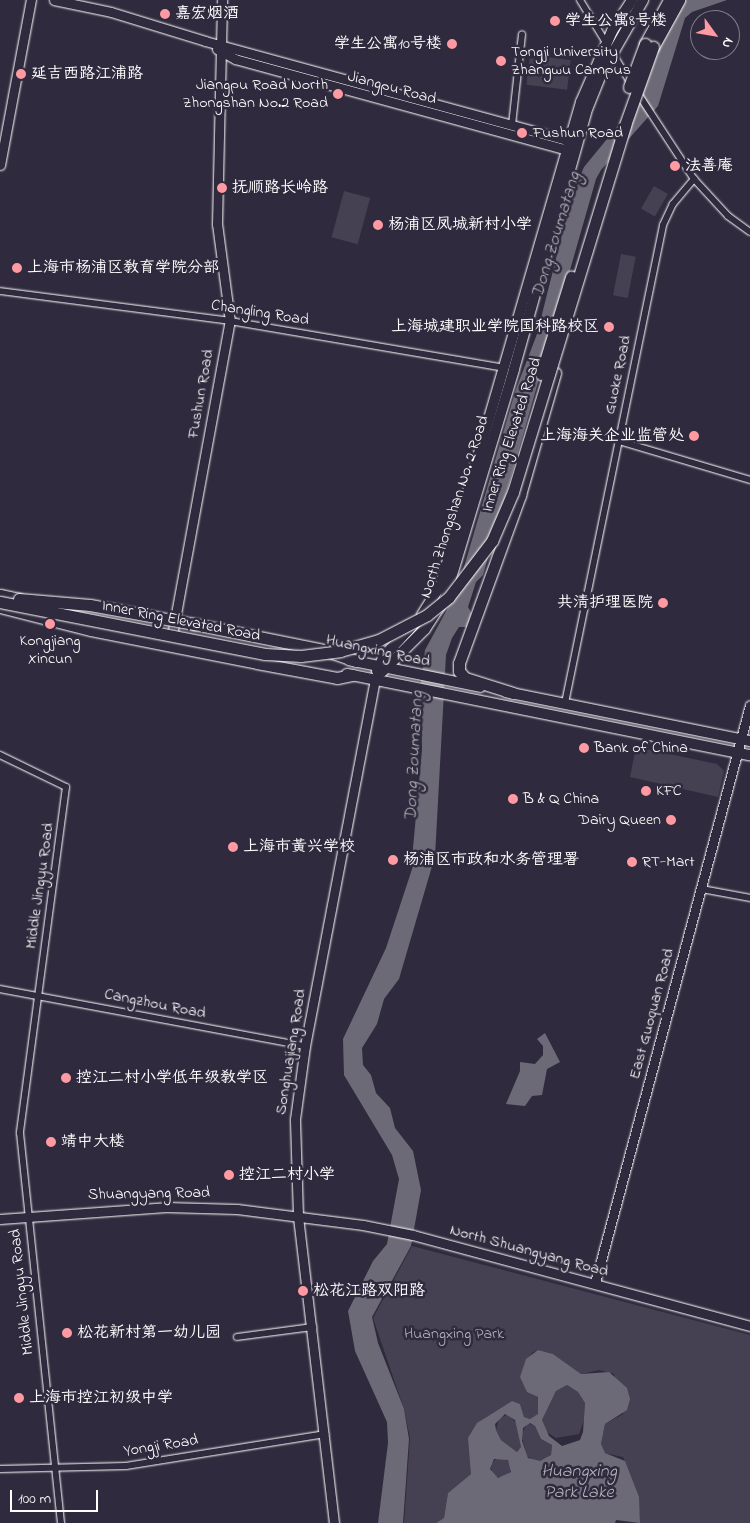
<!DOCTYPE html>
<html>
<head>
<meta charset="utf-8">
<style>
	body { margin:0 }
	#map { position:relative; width:750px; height:1523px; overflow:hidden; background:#2f2a3d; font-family:"Indie Flower","LXGW WenKai TC",sans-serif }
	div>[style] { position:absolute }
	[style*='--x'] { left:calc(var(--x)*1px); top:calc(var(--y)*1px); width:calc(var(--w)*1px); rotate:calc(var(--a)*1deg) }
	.green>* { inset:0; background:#464152; transform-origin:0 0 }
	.round { border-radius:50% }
	.water>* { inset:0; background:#6d6a77 }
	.roads { filter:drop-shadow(0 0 1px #fff) drop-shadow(0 0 1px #fff) }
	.street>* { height:6px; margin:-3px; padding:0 3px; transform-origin:3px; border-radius:3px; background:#2f2a3d }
	.secondary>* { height:9px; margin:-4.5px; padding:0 4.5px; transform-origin:4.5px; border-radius:4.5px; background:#2f2a3d }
	.primary>* { height:10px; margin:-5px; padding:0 5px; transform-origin:5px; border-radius:5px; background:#2f2a3d }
	.highway>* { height:11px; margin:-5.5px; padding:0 5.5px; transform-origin:5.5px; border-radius:5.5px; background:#2f2a3d }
	.bridges { filter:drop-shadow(0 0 1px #fff) drop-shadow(0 0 1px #fff) }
	.highway-bridge>* { height:11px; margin:-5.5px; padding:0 5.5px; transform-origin:5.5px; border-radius:5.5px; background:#2f2a3d }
	.dots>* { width:14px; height:14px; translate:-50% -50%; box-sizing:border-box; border:2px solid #2f2a3d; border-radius:50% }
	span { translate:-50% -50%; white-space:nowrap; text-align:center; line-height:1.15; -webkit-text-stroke:5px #2f2a3d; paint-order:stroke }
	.poi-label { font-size:16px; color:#fff }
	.left { translate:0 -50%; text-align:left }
	.right { translate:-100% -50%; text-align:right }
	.street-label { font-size:16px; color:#fff }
	.park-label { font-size:16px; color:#b5b3ba }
	.water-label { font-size:18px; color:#b6b4bb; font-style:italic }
	.north { position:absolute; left:690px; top:10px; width:50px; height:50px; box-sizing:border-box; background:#2f2a3d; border:1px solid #827f8b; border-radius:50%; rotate:122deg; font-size:14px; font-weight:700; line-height:20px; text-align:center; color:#fff }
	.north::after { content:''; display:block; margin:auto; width:18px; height:22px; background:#ff9aa2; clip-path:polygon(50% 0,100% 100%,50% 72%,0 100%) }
	.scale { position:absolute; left:10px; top:1490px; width:88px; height:22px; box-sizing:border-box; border:2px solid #fff; border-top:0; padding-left:6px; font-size:15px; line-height:18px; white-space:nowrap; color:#fff; -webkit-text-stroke:4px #2f2a3d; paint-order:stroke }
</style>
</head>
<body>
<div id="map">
	<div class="green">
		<div style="left:530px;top:55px;width:41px;height:30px;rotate:7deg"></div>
		<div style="left:654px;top:186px;width:16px;height:26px;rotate:30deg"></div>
		<div style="left:344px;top:191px;width:27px;height:48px;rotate:15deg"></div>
		<div style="left:621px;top:254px;width:15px;height:42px;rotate:11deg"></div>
		<div style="clip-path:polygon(636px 747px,717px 764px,724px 771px,718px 797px,630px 777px)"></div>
		<div style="clip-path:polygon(412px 1246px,750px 1335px,750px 1523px,640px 1523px,638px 1497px,627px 1467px,623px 1457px,604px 1453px,601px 1444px,605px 1424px,623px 1414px,614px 1374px,599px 1370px,581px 1374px,553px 1354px,538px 1350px,532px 1353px,520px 1377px,532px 1394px,538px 1397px,539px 1414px,530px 1419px,524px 1417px,520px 1404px,512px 1401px,483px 1419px,471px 1458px,471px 1474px,448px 1493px,444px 1518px,436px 1523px,404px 1523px,410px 1438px,404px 1409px,373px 1318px)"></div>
		<div style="clip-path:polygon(567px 1385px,578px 1392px,585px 1403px,584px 1420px,579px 1434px,556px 1438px,545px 1431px,542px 1420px,556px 1391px)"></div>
		<div style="clip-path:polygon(508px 1414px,516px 1423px,521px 1447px,517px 1452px,501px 1440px,496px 1430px,499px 1419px)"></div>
		<div style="clip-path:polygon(528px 1423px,535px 1426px,541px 1439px,552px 1445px,551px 1455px,544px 1460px,535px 1462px,527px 1456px,521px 1434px)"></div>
		<div class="round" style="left:491px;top:1458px;width:20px;height:20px"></div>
	</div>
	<div class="water">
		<div style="clip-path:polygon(681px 0,727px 0,692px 12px,685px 18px,658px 106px,601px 170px,596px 179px,483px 575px,476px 582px,468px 607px,472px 614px,467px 627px,459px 627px,452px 638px,446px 655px,435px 856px,399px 979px,384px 999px,377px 1024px,362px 1048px,363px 1065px,371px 1075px,376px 1093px,390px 1108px,395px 1128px,413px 1151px,421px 1190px,411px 1246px,372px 1317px,378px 1343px,404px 1409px,409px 1439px,403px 1523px,378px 1523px,388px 1443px,387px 1422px,355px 1351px,348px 1311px,373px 1261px,387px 1244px,399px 1179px,392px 1155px,344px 1075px,343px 1039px,386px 948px,415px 860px,412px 859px,422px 750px,421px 682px,425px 650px,457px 591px,516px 389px,537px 334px,572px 195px,584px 167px,621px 122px)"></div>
		<div style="clip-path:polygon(545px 1033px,560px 1062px,547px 1069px,542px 1095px,532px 1096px,525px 1106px,506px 1104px,520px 1071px,520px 1062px,535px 1064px,543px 1055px,543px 1046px,537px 1039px)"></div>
		<div style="clip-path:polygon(evenodd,538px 1350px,553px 1354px,581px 1374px,609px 1372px,627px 1388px,630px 1399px,627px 1410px,605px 1424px,601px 1444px,605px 1453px,625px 1461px,639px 1497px,640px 1523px,616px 1520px,615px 1523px,436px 1523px,444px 1518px,448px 1493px,471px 1474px,468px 1438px,477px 1423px,512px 1401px,520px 1404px,524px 1417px,530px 1419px,538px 1414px,538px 1397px,527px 1392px,520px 1377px,526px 1359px,538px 1350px,567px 1385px,578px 1392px,585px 1403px,583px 1432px,580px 1440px,562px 1446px,549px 1436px,542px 1420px,556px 1391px,567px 1385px,538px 1350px,505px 1414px,515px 1420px,521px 1447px,517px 1452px,501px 1440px,496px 1430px,495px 1424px,505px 1414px,538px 1350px,530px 1423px,535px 1426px,541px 1439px,552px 1445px,551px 1455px,540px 1461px,528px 1458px,522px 1441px,523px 1428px,530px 1423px,538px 1350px,494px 1459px,508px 1460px,511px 1472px,498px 1478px,490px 1469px,494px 1459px)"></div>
	</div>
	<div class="roads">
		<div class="street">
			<div style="--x:580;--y:0;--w:96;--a:58.6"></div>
			<div style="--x:637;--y:92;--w:104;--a:56.8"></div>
			<div style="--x:694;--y:179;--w:50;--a:47.4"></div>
			<div style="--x:728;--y:216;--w:27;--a:36"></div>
			<div style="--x:512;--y:125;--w:91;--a:-83.7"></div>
			<div style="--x:0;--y:291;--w:232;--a:7.4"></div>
			<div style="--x:230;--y:321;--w:279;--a:9.7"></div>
			<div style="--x:619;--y:441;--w:137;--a:16.6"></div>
			<div style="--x:565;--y:703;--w:488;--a:-78.4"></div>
			<div style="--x:663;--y:225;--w:23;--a:-65"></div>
			<div style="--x:673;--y:204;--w:33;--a:-50"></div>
			<div style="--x:0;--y:755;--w:73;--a:25.9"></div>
			<div style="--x:66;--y:787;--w:349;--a:97.6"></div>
			<div style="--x:20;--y:1133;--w:392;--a:84"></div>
			<div style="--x:702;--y:889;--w:49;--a:10.6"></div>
			<div style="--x:0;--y:989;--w:310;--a:10.6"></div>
			<div style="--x:237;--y:1337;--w:77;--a:-7.5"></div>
			<div style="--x:0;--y:1469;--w:126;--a:-1.4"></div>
			<div style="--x:126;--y:1466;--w:202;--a:-9.1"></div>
		</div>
		<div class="secondary">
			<div style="--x:54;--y:0;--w:58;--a:11.9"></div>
			<div style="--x:111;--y:12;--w:98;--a:17.1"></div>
			<div style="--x:205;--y:41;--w:384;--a:15.3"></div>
			<div style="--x:217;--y:49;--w:21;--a:29"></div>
			<div style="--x:235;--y:59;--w:349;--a:15.3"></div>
			<div style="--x:0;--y:165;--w:168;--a:-79.4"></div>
			<div style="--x:171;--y:641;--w:325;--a:-79.6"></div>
			<div style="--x:230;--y:321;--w:98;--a:-97.6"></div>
			<div style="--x:217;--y:224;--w:224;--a:-88.7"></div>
			<div style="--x:0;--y:1219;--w:166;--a:-4.1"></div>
			<div style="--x:166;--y:1207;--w:71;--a:1.6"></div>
			<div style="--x:237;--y:1209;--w:127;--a:7.2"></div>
			<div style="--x:363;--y:1225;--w:51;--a:11.3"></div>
			<div style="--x:413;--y:1235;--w:349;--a:15.1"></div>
			<div style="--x:595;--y:1283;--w:598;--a:-74.99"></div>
			<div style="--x:334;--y:1523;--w:309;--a:-96.7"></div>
			<div style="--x:298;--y:1216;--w:97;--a:-91.8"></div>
			<div style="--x:295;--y:1119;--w:74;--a:-82.2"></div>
			<div style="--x:305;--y:1046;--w:373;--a:-79.2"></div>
		</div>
		<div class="primary">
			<div style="--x:422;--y:615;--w:36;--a:-58"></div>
			<div style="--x:441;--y:584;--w:502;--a:-73.8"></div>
			<div style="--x:581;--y:102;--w:77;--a:-66.4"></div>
			<div style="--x:612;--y:31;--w:37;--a:-57"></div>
			<div style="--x:349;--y:660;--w:134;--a:11.6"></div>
			<div style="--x:377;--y:671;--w:17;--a:-65"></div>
			<div style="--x:384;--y:656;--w:41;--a:-47"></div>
			<div style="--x:382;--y:672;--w:61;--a:-45"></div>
			<div style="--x:425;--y:629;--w:37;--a:-57"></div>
			<div style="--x:445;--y:598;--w:239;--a:-73.2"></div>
			<div style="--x:514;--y:369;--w:267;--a:-74.3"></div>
			<div style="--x:586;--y:112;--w:43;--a:-68.2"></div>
			<div style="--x:602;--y:72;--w:83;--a:-60.3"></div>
			<div style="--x:347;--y:674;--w:411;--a:11.4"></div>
			<div style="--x:506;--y:692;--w:249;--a:11.4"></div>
		</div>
		<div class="highway">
			<div style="--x:645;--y:44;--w:50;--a:-61.4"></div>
			<div style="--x:653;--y:47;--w:54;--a:-61"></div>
			<div style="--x:0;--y:595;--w:19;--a:12"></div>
			<div style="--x:0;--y:607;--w:94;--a:14.2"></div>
			<div style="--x:91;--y:630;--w:169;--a:11.2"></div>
			<div style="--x:257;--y:663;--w:81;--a:10.6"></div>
			<div style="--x:337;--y:678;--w:16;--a:-11"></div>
			<div style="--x:194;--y:624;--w:133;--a:11.3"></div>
			<div style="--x:324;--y:650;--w:34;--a:19"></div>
			<div style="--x:513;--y:693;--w:50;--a:-162.6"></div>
			<div style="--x:465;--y:678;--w:9;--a:-131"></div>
			<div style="--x:459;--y:671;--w:8;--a:-90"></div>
			<div style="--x:459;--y:663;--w:179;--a:-70"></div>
			<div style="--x:520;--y:495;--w:127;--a:-74"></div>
		</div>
	</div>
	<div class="bridges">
		<div class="highway-bridge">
			<div style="--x:629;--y:87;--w:46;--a:-69.6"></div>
			<div style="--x:541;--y:374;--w:102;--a:-72.8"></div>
			<div style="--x:19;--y:599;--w:71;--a:4.8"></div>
			<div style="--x:90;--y:605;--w:106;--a:10.4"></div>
			<div style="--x:0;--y:602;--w:270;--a:11.1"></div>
			<div style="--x:265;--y:654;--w:36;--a:3"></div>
			<div style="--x:301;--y:656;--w:39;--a:-7"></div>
			<div style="--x:340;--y:651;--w:41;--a:-15.8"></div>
			<div style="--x:379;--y:640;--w:54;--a:-27.5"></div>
			<div style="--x:427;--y:615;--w:28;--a:-39"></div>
			<div style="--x:449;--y:597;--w:71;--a:-52.5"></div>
			<div style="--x:492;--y:541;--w:53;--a:-66.8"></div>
			<div style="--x:513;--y:492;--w:384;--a:-73"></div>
			<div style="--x:625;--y:125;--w:83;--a:-70.3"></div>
		</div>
	</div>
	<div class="dots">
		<div style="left:165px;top:14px;background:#ff9aa2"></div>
		<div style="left:555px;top:21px;background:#ff9aa2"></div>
		<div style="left:452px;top:44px;background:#ff9aa2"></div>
		<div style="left:501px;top:61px;background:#ff9aa2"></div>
		<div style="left:21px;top:74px;background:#ff9aa2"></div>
		<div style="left:338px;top:94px;background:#ff9aa2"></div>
		<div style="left:522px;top:133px;background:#ff9aa2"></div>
		<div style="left:675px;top:166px;background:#ff9aa2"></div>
		<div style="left:222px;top:188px;background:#ff9aa2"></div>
		<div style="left:378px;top:225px;background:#ff9aa2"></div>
		<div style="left:17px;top:268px;background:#ff9aa2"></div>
		<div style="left:609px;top:327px;background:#ff9aa2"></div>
		<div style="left:694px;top:436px;background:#ff9aa2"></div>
		<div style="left:663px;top:603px;background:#ff9aa2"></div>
		<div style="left:50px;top:624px;background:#ff9aa2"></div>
		<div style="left:584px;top:748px;background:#ff9aa2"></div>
		<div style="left:646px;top:791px;background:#ff9aa2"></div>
		<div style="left:513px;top:799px;background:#ff9aa2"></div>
		<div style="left:671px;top:820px;background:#ff9aa2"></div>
		<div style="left:233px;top:847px;background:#ff9aa2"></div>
		<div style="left:393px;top:860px;background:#ff9aa2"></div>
		<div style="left:632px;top:862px;background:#ff9aa2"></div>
		<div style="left:66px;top:1078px;background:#ff9aa2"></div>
		<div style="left:51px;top:1142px;background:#ff9aa2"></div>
		<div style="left:229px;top:1175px;background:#ff9aa2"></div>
		<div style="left:303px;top:1291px;background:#ff9aa2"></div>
		<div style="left:67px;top:1333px;background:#ff9aa2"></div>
		<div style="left:19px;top:1398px;background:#ff9aa2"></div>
	</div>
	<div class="poi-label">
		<span class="left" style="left:175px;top:14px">嘉宏烟酒</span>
		<span class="left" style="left:565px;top:21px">学生公寓8号楼</span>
		<span class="right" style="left:442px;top:44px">学生公寓10号楼</span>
		<span class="left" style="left:511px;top:61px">Tongji University<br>Zhangwu Campus</span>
		<span class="left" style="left:31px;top:74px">延吉西路江浦路</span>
		<span class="right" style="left:328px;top:94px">Jiangpu Road North<br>Zhongshan No.2 Road</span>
		<span class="left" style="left:533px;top:133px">Fushun Road</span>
		<span class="left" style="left:685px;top:166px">法善庵</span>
		<span class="left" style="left:232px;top:188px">抚顺路长岭路</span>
		<span class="left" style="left:388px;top:225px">杨浦区凤城新村小学</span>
		<span class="left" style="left:27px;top:268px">上海市杨浦区教育学院分部</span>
		<span class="right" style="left:599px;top:327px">上海城建职业学院国科路校区</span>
		<span class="right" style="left:684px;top:436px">上海海关企业监管处</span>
		<span class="right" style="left:653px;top:603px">共清护理医院</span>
		<span style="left:50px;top:650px">Kongjiang<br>Xincun</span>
		<span class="left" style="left:594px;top:748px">Bank of China</span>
		<span class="left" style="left:656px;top:791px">KFC</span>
		<span class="left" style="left:523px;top:799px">B &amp; Q China</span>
		<span class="right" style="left:661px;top:820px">Dairy Queen</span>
		<span class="left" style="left:243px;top:847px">上海市黄兴学校</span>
		<span class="left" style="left:403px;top:860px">杨浦区市政和水务管理署</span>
		<span class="left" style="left:642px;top:862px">RT-Mart</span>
		<span class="left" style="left:76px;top:1078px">控江二村小学低年级教学区</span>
		<span class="left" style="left:61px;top:1142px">靖中大楼</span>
		<span class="left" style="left:239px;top:1175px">控江二村小学</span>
		<span class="left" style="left:313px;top:1291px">松花江路双阳路</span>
		<span class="left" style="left:77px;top:1333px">松花新村第一幼儿园</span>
		<span class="left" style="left:29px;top:1398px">上海市控江初级中学</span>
	</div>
	<div class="street-label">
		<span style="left:392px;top:88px;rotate:15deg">Jiangpu Road</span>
		<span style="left:260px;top:313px;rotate:9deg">Changling Road</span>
		<span style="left:618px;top:375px;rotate:-78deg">Guoke Road</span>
		<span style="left:201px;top:394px;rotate:-80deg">Fushun Road</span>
		<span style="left:512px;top:435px;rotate:-72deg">Inner Ring Elevated Road</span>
		<span style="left:455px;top:507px;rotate:-72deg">North Zhongshan No. 2 Road</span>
		<span style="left:181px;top:621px;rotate:11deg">Inner Ring Elevated Road</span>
		<span style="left:378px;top:651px;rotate:12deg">Huangxing Road</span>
		<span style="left:40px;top:886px;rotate:-82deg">Middle Jingyu Road</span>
		<span style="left:155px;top:1004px;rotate:11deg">Cangzhou Road</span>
		<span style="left:652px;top:1014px;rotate:-75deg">East Guoquan Road</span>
		<span style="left:291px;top:1052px;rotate:-81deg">Songhuajiang Road</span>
		<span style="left:149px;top:1194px;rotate:-1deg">Shuangyang Road</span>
		<span style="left:529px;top:1251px;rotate:15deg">North Shuangyang Road</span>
		<span style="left:22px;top:1292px;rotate:-96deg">Middle Jingyu Road</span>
		<span style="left:161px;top:1446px;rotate:-9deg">Yongji Road</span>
	</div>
	<div class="park-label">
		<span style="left:454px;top:1334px">Huangxing Park</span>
	</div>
	<div class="water-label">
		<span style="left:557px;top:235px;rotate:-73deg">Dong Zoumatang</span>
		<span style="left:415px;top:756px;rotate:-87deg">Dong Zoumatang</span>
		<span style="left:579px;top:1483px">Huangxing<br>Park Lake</span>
	</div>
	<div class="north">N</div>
	<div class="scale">100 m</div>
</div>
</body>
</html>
